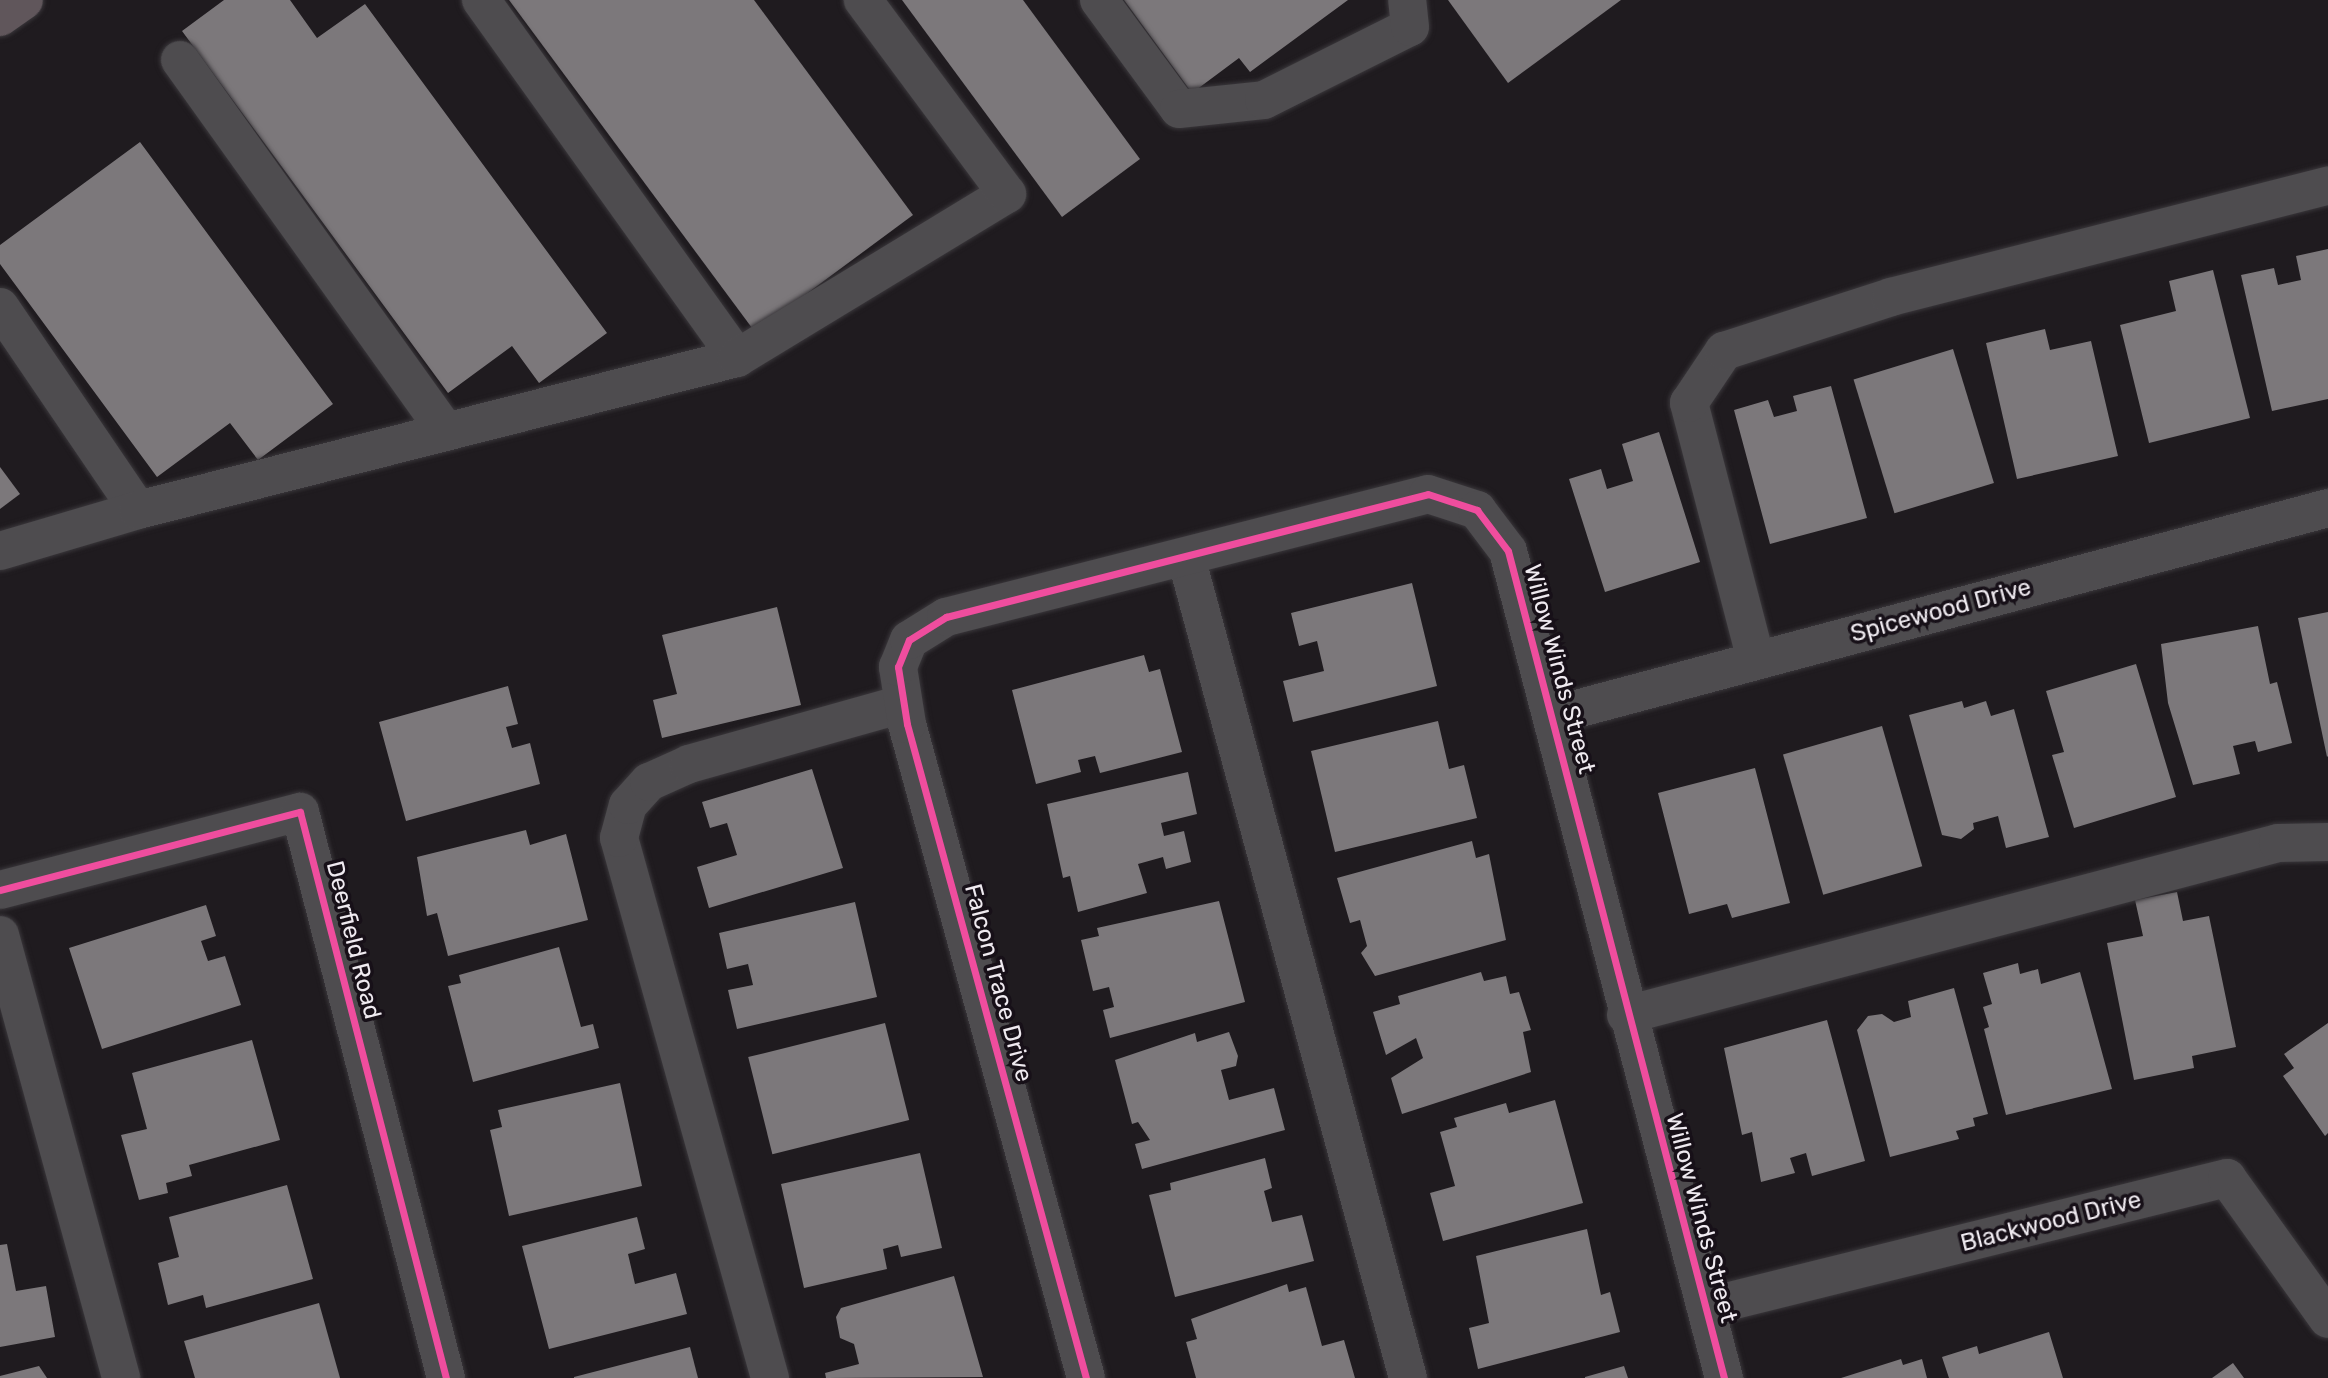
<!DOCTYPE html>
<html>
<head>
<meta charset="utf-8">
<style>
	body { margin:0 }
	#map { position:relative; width:2328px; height:1378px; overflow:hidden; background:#1f1b1f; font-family:Rubik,sans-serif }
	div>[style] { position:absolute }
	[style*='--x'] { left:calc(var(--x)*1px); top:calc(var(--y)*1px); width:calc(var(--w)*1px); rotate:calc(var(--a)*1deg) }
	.building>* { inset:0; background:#7c787b; transform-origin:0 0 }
	.roads { filter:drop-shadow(0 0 2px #3a373b) drop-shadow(0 0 2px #3a373b) }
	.minor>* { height:38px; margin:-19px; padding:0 19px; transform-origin:19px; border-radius:19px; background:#4e4c4f }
	.major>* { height:38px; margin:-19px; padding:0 19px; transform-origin:19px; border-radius:19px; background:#60565b }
	.cycleway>* { height:7px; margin:-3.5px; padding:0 3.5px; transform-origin:3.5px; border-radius:3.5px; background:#ef4d9e }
	span { translate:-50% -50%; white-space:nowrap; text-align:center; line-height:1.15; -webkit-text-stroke:7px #171018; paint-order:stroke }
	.street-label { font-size:24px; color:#efeaf0 }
</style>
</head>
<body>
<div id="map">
	<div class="building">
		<div style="clip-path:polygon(224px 0,290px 0,317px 38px,365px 4px,607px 333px,539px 383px,512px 346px,448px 393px,182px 31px)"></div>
		<div style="clip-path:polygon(509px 0,754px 0,913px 215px,755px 332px)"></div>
		<div style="clip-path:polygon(902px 0,1023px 0,1140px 159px,1062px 217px)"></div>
		<div style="clip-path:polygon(1124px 0,1348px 0,1250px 72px,1239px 58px,1192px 93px)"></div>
		<div style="clip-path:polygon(1448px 0,1621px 0,1508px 83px)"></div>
		<div style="clip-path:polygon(140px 142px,333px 404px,258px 460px,230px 423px,157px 477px,0 264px,0 245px)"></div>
		<div style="clip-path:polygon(2328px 249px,2328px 399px,2272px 411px,2241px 275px,2274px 268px,2278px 285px,2301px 280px,2296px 256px)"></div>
		<div style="clip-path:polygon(2213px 270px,2250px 418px,2149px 443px,2120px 325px,2176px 311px,2169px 281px)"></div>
		<div style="clip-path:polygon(2045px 329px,2050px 350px,2091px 341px,2118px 456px,2017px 479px,1986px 343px)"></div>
		<div style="left:1953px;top:349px;width:140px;height:104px;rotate:73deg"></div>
		<div style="clip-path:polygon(1831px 386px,1867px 518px,1770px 544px,1734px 410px,1768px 400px,1774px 417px,1797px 411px,1793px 396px)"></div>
		<div style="clip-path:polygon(1659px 432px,1700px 562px,1605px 592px,1569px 479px,1601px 469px,1607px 489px,1633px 481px,1622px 444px)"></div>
		<div style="clip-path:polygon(0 467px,20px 494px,0 509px)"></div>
		<div style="clip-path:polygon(1412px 583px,1437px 686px,1293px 722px,1283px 681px,1324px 671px,1317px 641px,1299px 646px,1291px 613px)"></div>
		<div style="clip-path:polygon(777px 607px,801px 705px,662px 738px,653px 700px,677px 694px,662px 635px)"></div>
		<div style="clip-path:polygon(2328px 612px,2328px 756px,2327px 757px,2298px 618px)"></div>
		<div style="clip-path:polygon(2258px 626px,2270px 684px,2277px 682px,2292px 743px,2258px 752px,2255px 741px,2233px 746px,2240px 774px,2193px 785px,2168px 703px,2161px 644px)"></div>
		<div style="clip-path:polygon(1144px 655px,1149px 672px,1160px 669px,1182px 752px,1100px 773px,1095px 756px,1078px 760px,1081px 772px,1036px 784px,1012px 690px)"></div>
		<div style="clip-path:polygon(2136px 664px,2176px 797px,2074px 828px,2052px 755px,2064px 752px,2046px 691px)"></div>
		<div style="clip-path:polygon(508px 686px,518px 724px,506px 727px,512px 748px,530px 743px,540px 784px,406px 821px,379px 722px)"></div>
		<div style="clip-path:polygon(1962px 701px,1964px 708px,1986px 701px,1991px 716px,2014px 709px,2049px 837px,2006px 848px,1998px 816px,1973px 823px,1974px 829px,1961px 839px,1942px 835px,1909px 715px)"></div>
		<div style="clip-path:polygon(1438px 721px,1449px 769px,1464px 765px,1477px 818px,1335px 852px,1311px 751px)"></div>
		<div style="left:1882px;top:726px;width:146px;height:103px;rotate:74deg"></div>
		<div style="clip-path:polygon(1755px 768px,1790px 903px,1732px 918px,1727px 904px,1689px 914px,1658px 793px)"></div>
		<div style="clip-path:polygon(812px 769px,843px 868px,709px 908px,697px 867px,737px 855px,727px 823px,710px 828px,702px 802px)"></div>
		<div style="clip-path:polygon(1188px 772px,1197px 814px,1161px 823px,1164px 836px,1184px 831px,1191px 862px,1166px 869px,1163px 857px,1138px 864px,1147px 893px,1078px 912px,1070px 876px,1063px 878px,1047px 804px)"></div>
		<div style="clip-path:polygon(526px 830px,530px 845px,566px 834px,588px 920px,448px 956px,437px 913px,427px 916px,417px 857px)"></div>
		<div style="clip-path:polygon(1472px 841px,1476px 858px,1489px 854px,1506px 940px,1375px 976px,1361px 953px,1367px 946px,1360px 920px,1350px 923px,1337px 878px)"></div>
		<div style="clip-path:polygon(2177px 892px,2183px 921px,2209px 916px,2236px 1047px,2192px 1056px,2194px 1068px,2134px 1080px,2107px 943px,2143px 936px,2135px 900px)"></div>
		<div style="clip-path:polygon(1219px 901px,1245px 1002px,1110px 1038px,1103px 1010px,1114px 1007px,1109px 987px,1093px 991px,1081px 940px,1099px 936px,1097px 928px)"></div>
		<div style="clip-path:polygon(855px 902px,877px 997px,737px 1029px,728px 990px,753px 985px,748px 964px,727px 969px,719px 933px)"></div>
		<div style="clip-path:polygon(206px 905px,216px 936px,201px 941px,208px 961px,225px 956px,241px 1005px,102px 1049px,69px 948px)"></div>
		<div style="clip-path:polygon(559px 947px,581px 1027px,593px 1024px,599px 1048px,473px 1082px,448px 986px,461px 983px,459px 975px)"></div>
		<div style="clip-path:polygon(2018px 963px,2020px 974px,2038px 969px,2041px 984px,2080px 972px,2112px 1089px,2006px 1115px,1984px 1029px,1989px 1027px,1983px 1007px,1992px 1004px,1983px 973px)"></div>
		<div style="clip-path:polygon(1481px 972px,1484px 981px,1506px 976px,1510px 994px,1519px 992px,1531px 1030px,1523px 1032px,1531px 1072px,1402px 1114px,1391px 1078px,1423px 1058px,1416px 1038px,1386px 1055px,1373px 1012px,1400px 1004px,1398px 996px)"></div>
		<div style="clip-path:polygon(1954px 988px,1988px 1114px,1973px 1118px,1975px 1126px,1956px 1131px,1959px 1139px,1890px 1157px,1857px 1030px,1868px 1016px,1882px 1014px,1894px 1022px,1911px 1017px,1908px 1001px)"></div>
		<div style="clip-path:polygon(1827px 1020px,1865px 1161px,1812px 1176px,1806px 1153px,1790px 1158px,1795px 1173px,1761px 1182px,1752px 1132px,1742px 1135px,1724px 1048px)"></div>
		<div style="left:885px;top:1023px;width:100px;height:141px;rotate:76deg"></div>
		<div style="clip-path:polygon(2328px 1023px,2328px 1133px,2325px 1136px,2283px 1076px,2294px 1068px,2284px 1054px)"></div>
		<div style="clip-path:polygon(1229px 1032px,1238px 1056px,1236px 1066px,1221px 1070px,1229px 1100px,1274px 1088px,1285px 1130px,1142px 1169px,1135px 1144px,1150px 1140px,1138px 1122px,1132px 1124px,1115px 1060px,1195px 1033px,1197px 1042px)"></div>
		<div style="clip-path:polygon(252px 1040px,280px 1140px,189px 1165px,192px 1176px,166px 1183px,168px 1193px,139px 1200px,121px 1135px,147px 1129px,132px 1073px)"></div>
		<div style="clip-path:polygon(620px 1083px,642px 1186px,509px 1216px,490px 1130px,502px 1127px,498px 1110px)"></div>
		<div style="clip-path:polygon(1555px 1100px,1583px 1203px,1443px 1241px,1430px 1193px,1455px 1186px,1440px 1132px,1457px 1127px,1454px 1118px,1506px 1103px,1509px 1113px)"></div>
		<div style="clip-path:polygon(920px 1153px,942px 1248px,901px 1257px,898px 1245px,883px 1249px,887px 1269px,804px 1288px,781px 1184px)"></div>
		<div style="clip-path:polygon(1265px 1158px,1272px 1188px,1264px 1191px,1272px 1222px,1302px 1215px,1314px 1261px,1175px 1297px,1149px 1195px,1171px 1190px,1170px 1183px)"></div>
		<div style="clip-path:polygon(287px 1185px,313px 1279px,206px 1308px,203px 1295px,168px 1305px,158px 1263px,179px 1257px,169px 1217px)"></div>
		<div style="clip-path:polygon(637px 1217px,645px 1249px,628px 1254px,635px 1284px,676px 1273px,687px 1314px,549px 1349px,522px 1246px)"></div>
		<div style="clip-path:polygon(1587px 1229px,1601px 1295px,1610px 1292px,1620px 1332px,1478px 1369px,1469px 1328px,1489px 1323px,1476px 1256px)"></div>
		<div style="clip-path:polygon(7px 1244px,16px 1291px,46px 1286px,55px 1337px,0 1347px,0 1245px)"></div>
		<div style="clip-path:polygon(954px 1276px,983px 1377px,826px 1378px,825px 1373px,859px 1364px,854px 1344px,840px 1338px,836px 1317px,841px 1308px)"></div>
		<div style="clip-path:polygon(1287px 1284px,1289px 1292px,1306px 1287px,1322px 1346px,1344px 1340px,1355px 1378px,1196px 1378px,1186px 1342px,1197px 1339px,1191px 1319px)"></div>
		<div style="clip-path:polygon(319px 1303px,340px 1378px,195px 1378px,184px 1341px)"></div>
		<div style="clip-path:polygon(2049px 1332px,2063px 1378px,1949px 1378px,1942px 1357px,1977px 1346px,1979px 1354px)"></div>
		<div style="clip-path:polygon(690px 1347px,698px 1378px,574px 1378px,574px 1377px)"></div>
		<div style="clip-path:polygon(1901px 1359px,1903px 1365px,1922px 1359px,1927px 1378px,1841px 1378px)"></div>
		<div style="clip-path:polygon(2233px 1363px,2244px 1378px,2212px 1378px)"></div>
		<div style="clip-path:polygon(39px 1366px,47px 1378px,0 1378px,0 1376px)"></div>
		<div style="clip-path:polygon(1624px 1366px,1628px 1378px,1585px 1378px,1585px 1377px)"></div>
	</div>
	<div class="roads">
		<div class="minor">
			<div style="--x:481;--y:0;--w:440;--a:54.4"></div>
			<div style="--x:1099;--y:0;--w:135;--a:53.7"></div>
			<div style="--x:1179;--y:109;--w:85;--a:-6"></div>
			<div style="--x:1264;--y:100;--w:163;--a:-26.6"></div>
			<div style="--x:1410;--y:27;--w:27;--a:-96"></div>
			<div style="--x:180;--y:60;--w:457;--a:54.4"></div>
			<div style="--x:0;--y:307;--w:245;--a:55.8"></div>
			<div style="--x:0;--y:551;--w:144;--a:-16.5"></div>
			<div style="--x:138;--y:510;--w:618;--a:-14.24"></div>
			<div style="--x:737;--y:358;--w:316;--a:-31.3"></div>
			<div style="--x:1007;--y:194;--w:242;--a:-126.6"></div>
			<div style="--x:1186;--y:557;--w:850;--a:74.87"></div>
			<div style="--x:1756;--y:660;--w:266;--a:-104.6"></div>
			<div style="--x:1689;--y:403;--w:63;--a:-56.1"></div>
			<div style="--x:1724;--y:351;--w:176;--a:-17.9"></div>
			<div style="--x:1891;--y:297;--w:451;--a:-14.3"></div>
			<div style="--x:1554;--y:715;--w:801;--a:-14.97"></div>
			<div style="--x:0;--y:890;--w:310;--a:-14.6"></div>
			<div style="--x:300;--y:812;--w:585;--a:75.54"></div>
			<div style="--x:0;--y:935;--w:459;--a:74.7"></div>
			<div style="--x:1626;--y:1015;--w:674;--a:-14.78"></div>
			<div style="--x:2278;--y:843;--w:50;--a:-1.1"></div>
			<div style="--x:1706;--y:1307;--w:537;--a:-13.91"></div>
			<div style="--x:2227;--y:1178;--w:173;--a:54.4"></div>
			<div style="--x:770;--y:1378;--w:561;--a:-105.62"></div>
			<div style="--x:619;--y:838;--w:34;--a:-75"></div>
			<div style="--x:628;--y:805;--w:31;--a:-48"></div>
			<div style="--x:649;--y:782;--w:44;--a:-24.2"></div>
			<div style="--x:689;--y:764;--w:222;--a:-15.7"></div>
			<div style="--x:1086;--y:1378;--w:678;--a:-105.31"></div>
			<div style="--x:907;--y:724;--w:58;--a:-99"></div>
			<div style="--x:898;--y:667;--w:29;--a:-68"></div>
			<div style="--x:909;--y:640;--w:44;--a:-31.9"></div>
			<div style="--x:946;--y:617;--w:497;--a:-14.3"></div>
			<div style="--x:1428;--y:494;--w:52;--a:18.1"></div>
			<div style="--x:1477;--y:510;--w:51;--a:52.9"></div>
			<div style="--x:1508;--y:551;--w:855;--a:75.36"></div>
		</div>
		<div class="major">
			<div style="--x:0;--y:17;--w:29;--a:-35"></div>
		</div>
	</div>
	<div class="cycleway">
		<div style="--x:0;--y:890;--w:310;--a:-14.6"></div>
		<div style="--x:300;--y:812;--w:585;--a:75.54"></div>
		<div style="--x:1086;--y:1378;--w:678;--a:-105.31"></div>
		<div style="--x:907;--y:724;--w:58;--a:-99"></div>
		<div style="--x:898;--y:667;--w:29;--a:-68"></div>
		<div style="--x:909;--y:640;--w:44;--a:-31.9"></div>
		<div style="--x:946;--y:617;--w:497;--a:-14.3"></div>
		<div style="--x:1428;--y:494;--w:52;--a:18.1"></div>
		<div style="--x:1477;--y:510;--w:51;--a:52.9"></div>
		<div style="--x:1508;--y:551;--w:855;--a:75.36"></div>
	</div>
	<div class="street-label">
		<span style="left:1941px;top:611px;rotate:-15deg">Spicewood Drive</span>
		<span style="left:1559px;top:669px;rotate:75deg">Willow Winds Street</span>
		<span style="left:353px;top:940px;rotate:76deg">Deerfield Road</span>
		<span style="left:998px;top:983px;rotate:75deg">Falcon Trace Drive</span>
		<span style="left:1701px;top:1218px;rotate:75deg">Willow Winds Street</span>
		<span style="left:2051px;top:1222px;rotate:-14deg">Blackwood Drive</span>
	</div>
</div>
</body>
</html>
